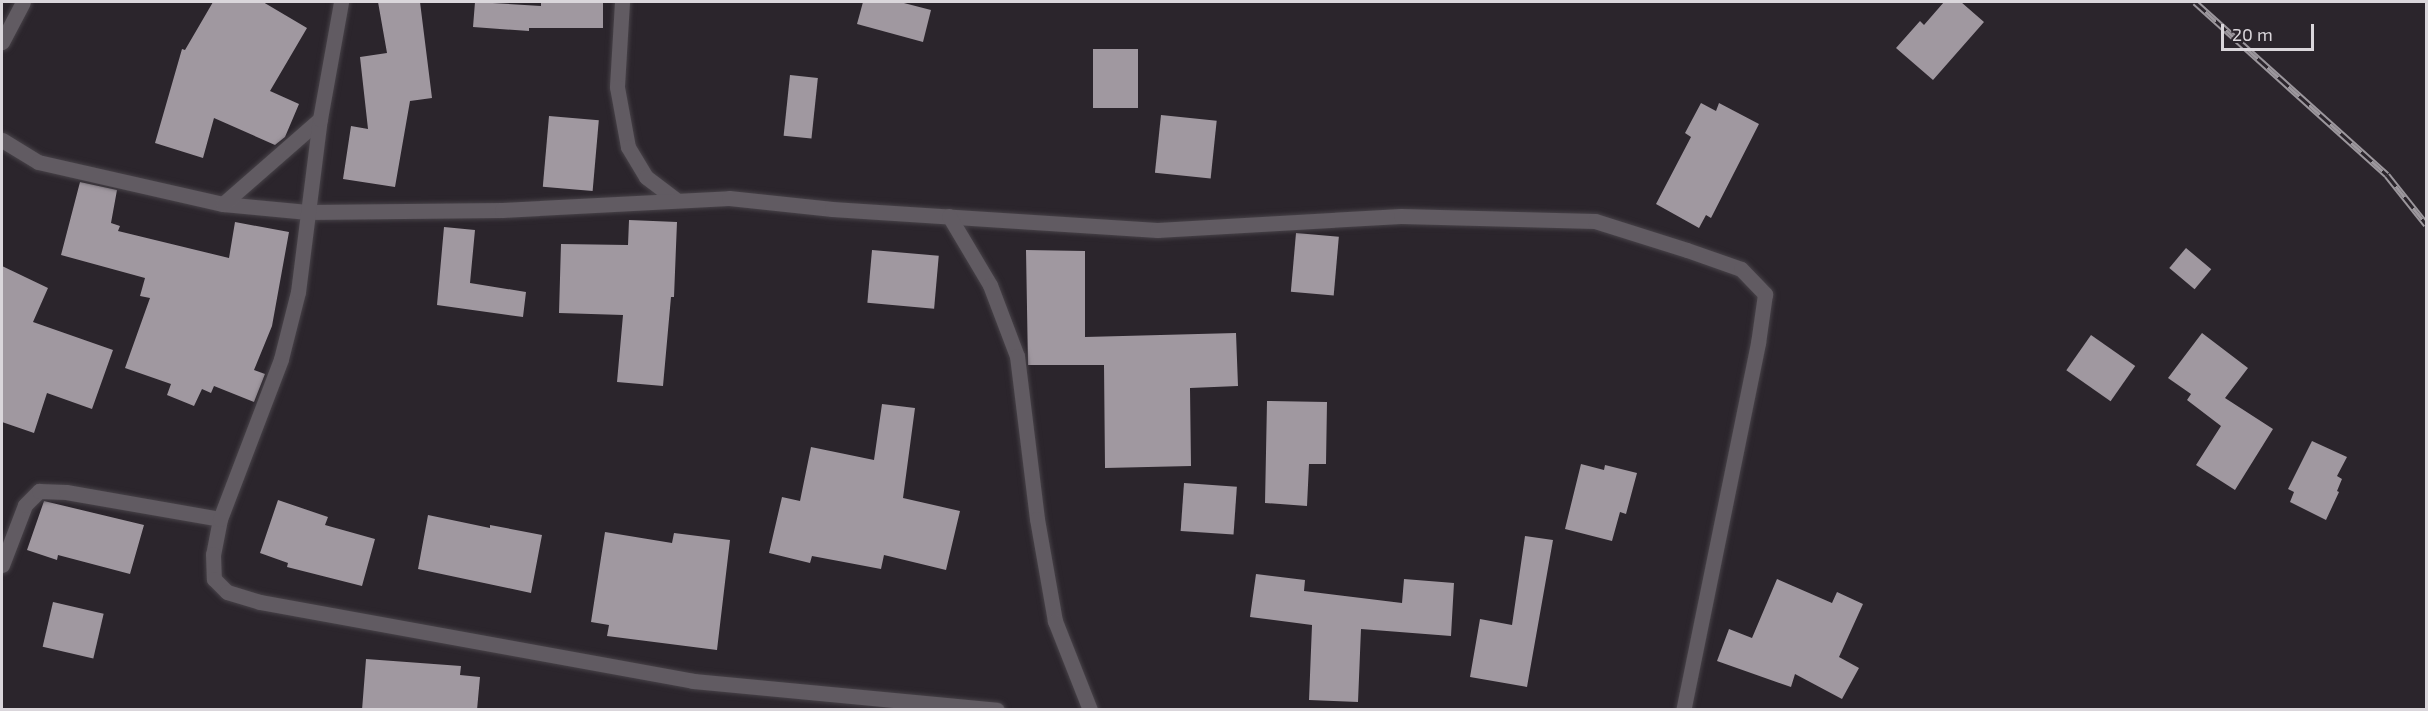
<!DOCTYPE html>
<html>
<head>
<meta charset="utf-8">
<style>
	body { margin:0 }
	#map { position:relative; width:2428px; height:711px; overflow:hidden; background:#2b252c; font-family:"Exo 2",sans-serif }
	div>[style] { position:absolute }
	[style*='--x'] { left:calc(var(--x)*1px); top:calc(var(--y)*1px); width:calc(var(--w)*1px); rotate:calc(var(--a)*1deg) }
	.building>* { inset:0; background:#a098a0; transform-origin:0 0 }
	.roads { filter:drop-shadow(0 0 2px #474248) drop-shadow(0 0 2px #474248) }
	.minor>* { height:15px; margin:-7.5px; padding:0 7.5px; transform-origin:7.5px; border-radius:7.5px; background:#615b62 }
	.rail>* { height:7px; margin-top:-3.5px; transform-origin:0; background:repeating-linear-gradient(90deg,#2b252c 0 14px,#9c979d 0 28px); box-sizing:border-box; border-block:2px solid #9c979d }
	span { translate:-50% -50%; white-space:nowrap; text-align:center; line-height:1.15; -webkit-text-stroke:6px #2b252c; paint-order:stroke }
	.frame { position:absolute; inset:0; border:3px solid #dad6db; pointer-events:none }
	.scale { position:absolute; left:2221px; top:24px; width:93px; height:27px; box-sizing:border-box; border:3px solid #dad6db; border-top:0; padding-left:8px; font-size:18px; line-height:21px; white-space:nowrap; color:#dad6db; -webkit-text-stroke:4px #2b252c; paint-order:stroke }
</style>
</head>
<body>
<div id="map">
	<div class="building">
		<div style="clip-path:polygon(213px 2px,263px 2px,307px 28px,270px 91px,299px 104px,285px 137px,275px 145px,214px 118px,203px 158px,155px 143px,182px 49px,185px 50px)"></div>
		<div style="clip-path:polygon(378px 2px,420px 2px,432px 98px,410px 101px,395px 187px,343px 179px,351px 126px,368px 129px,360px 57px,387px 53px)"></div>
		<div style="clip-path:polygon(475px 2px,541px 6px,541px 2px,603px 2px,603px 28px,529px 28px,529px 31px,473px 27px)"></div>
		<div style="clip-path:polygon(863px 2px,900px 2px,931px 10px,923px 42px,857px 24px)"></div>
		<div style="clip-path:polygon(1944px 2px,1961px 2px,1984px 22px,1933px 80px,1896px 48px,1920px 21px,1924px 25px)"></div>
		<div style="left:1093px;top:49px;width:45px;height:59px"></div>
		<div style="left:790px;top:75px;width:28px;height:61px;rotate:6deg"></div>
		<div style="clip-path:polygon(1701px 103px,1716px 111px,1719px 103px,1759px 124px,1711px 218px,1706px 215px,1699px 228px,1656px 204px,1691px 137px,1685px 133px)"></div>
		<div style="left:1161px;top:115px;width:56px;height:58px;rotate:6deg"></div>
		<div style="left:549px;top:116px;width:50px;height:71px;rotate:5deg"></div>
		<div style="clip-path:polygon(80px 182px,117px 190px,111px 223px,120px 226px,118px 231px,229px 258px,235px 222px,289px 232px,272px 326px,254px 370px,265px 374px,254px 402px,214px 386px,211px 393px,202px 389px,194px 406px,167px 395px,171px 384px,125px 368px,150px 298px,140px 296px,145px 278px,61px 255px)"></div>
		<div style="clip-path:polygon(629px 220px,677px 222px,674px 297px,671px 297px,663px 386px,617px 382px,623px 315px,559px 313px,561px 244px,628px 245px)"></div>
		<div style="clip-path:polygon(444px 227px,475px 230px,470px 283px,526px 292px,523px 317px,437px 305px)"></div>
		<div style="left:1296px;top:233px;width:43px;height:59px;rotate:5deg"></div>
		<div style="left:2186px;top:248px;width:33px;height:26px;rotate:40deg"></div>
		<div style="left:872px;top:250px;width:67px;height:53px;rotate:5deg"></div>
		<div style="clip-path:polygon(1026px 250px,1085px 251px,1085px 337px,1236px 333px,1238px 386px,1190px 388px,1191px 466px,1105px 468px,1104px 365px,1028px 365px)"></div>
		<div style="clip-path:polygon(2px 266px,48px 288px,33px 322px,113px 350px,92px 409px,47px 393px,34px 433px,2px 422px)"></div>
		<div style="clip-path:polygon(2202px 333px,2248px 368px,2225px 398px,2273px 429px,2235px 490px,2196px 465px,2221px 426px,2187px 400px,2191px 394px,2168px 378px)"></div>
		<div style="left:2091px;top:335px;width:54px;height:43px;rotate:35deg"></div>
		<div style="clip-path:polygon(1267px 401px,1327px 402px,1326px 464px,1309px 464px,1307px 506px,1265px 503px)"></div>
		<div style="clip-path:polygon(882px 404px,915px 408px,903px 498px,960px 511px,946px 570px,884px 555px,881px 569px,812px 556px,810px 563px,769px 553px,782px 497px,800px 501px,811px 447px,874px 460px)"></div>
		<div style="clip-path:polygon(2312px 441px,2347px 457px,2337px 476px,2342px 479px,2337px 491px,2339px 492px,2326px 520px,2290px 502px,2294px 492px,2288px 489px)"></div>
		<div style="clip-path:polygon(1581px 464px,1604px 470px,1605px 465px,1637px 473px,1626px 514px,1620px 512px,1612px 541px,1565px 529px)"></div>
		<div style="left:1184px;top:483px;width:53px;height:48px;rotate:4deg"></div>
		<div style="clip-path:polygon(278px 500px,328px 517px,325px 525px,375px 539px,362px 586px,287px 567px,288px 563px,260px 553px)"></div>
		<div style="clip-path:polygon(44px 501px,144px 525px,130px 574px,58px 555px,57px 560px,27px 550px)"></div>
		<div style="clip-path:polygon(428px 515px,490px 528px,490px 525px,542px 535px,531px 593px,418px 569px)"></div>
		<div style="clip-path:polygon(605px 532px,672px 543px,674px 533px,730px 540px,717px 650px,607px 636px,609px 625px,591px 622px)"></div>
		<div style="clip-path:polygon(1525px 536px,1553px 540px,1527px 687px,1470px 677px,1480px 619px,1512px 625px)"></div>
		<div style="clip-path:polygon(1256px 574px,1305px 580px,1304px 591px,1402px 603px,1404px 579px,1454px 583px,1451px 636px,1361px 629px,1358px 702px,1309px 700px,1312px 625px,1250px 617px)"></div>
		<div style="clip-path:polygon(1777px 579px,1832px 603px,1837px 592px,1863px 604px,1839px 657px,1859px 668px,1842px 699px,1795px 674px,1791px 687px,1717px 661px,1729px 629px,1752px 638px)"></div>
		<div style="left:53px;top:602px;width:52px;height:46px;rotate:13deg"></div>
		<div style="clip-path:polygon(366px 659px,461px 666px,460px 675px,480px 677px,477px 710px,362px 710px)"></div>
	</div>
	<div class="roads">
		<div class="minor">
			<div style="--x:622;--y:2;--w:85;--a:93.4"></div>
			<div style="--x:617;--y:87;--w:61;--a:79.6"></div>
			<div style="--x:628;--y:147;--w:35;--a:59"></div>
			<div style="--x:646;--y:177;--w:36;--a:37"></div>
			<div style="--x:2;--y:42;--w:45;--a:-62.3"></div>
			<div style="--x:2;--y:140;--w:42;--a:31.4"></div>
			<div style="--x:38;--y:162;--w:190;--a:12.8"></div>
			<div style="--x:223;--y:204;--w:85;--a:5.4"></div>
			<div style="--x:308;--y:212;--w:194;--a:-0.6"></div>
			<div style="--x:502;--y:210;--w:227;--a:-3"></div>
			<div style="--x:729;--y:198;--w:104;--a:6.1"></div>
			<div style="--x:832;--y:209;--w:326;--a:3.7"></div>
			<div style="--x:1157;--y:230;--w:244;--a:-3.3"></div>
			<div style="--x:1401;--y:216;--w:194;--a:1.5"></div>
			<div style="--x:1595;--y:221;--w:96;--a:17.5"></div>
			<div style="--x:1687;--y:250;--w:57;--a:19.4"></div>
			<div style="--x:1741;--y:269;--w:35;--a:46"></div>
			<div style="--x:1765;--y:294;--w:49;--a:98.1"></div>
			<div style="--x:1758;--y:343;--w:375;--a:101.5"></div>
			<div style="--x:223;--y:204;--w:129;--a:-41.2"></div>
			<div style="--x:949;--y:216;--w:80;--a:59.3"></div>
			<div style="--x:990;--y:285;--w:76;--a:69.2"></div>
			<div style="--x:1017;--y:356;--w:164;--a:83"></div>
			<div style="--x:1037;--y:519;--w:104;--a:80"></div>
			<div style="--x:1055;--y:621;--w:96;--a:68.5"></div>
			<div style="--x:220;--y:519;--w:36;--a:101"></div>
			<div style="--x:213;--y:554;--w:25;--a:88"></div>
			<div style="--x:214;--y:579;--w:18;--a:45"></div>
			<div style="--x:227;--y:592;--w:34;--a:17"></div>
			<div style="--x:260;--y:602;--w:440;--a:10.3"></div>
			<div style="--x:693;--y:681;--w:305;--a:5.4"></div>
			<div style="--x:2;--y:565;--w:64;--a:-69"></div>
			<div style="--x:25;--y:505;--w:20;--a:-45"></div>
			<div style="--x:39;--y:491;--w:27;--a:2"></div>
			<div style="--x:66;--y:492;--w:156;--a:9.9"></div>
			<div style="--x:220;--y:519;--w:171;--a:-69.1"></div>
			<div style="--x:281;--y:359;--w:69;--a:-75.8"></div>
			<div style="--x:298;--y:292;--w:174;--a:-82.8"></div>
			<div style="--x:320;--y:119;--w:119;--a:-79.8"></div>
		</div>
	</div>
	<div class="rail">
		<div style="--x:2195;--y:2;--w:258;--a:42"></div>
		<div style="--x:2387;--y:175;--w:63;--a:51.5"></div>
	</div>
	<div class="frame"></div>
	<div class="scale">20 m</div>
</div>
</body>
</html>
